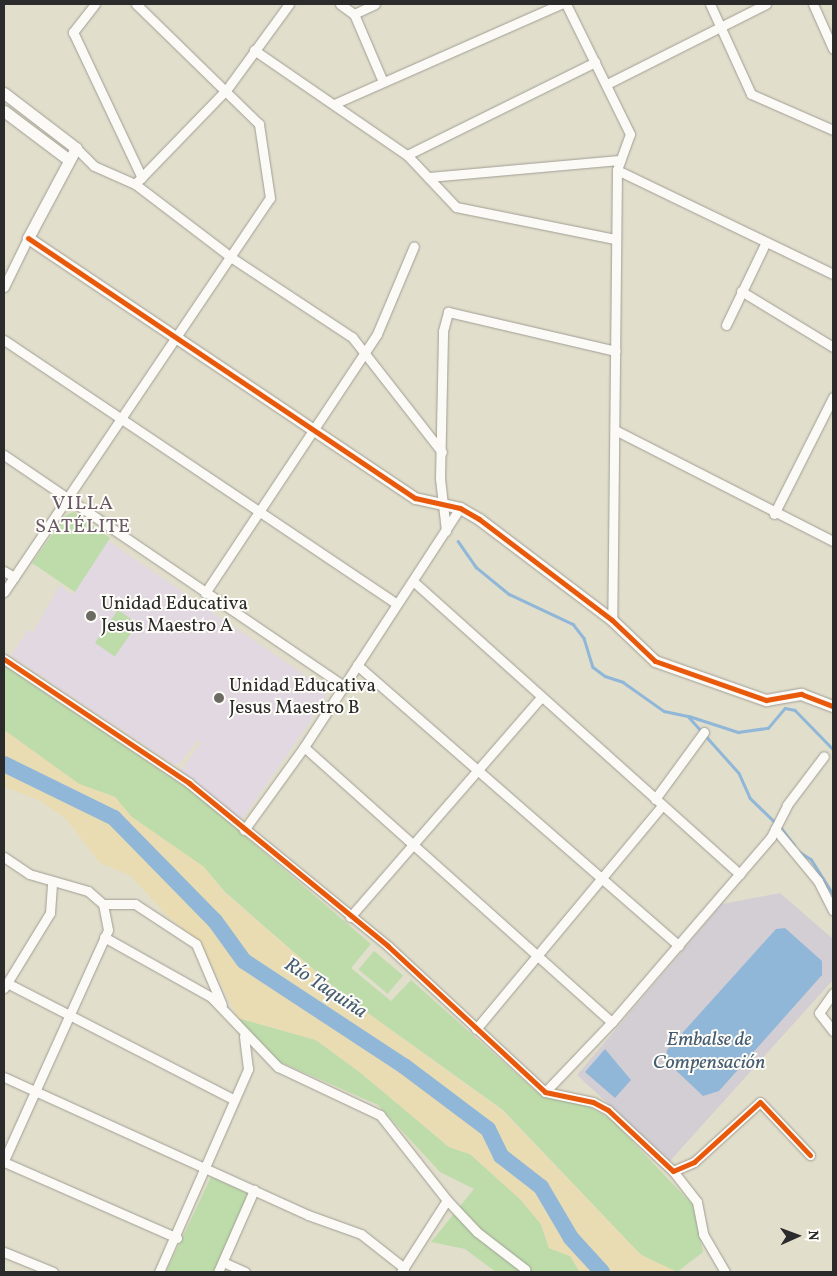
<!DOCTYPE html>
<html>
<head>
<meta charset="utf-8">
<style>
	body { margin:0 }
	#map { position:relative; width:837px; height:1276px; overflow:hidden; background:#e2decc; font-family:Vollkorn,serif }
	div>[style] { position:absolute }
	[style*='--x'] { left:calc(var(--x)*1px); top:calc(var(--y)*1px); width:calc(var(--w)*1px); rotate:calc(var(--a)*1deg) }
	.built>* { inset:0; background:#e1d8e2 }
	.industrial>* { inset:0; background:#d2ced4 }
	.green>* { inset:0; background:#bddcaa; transform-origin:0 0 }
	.sand>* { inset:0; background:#e9dcb3 }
	.water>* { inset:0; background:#90b7d8 }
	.stream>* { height:2.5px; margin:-1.25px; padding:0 1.25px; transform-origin:1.25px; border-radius:1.25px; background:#90b7d8 }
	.river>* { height:16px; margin:-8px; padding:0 8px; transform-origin:8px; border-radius:8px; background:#90b7d8 }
	.roads { filter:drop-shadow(0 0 1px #9f9e93) drop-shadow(0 0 1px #9f9e93) }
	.minor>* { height:9px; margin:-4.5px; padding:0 4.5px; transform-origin:4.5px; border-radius:4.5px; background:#fbfaf7 }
	.tertiary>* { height:11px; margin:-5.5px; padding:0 5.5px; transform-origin:5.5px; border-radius:5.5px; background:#fbfaf7 }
	.cycleway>* { height:5px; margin:-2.5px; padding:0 2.5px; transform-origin:2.5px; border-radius:2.5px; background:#e8590c }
	.dots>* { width:14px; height:14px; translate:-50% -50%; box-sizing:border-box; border:2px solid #fdfcf7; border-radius:50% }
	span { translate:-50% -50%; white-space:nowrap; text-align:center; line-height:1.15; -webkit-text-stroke:4px #fdfcf7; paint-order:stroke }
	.poi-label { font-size:19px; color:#2b2b2b }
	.left { translate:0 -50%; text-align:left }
	.neighbourhood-label { font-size:20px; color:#695967; letter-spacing:1px }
	.water-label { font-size:20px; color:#455c72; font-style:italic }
	.frame { position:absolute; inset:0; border:5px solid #2b2b2b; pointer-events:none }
	.north { position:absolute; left:772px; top:1211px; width:50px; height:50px; -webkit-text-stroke:4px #fdfcf7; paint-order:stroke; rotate:88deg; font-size:14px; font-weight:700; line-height:20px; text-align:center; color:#2b2b2b }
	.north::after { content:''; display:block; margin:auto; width:18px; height:22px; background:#2b2b2b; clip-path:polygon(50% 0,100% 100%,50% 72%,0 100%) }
</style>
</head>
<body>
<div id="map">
	<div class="built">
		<div style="clip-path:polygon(108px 541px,325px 689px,326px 699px,243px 818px,236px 818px,181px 771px,201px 742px,198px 740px,179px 764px,173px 764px,11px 656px,28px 630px,33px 632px,60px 585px,72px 595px)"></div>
	</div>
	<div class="industrial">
		<div style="clip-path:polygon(780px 893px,833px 939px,833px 980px,670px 1161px,577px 1075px,722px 904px)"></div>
	</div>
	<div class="green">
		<div style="clip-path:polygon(74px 512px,110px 538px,75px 592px,32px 563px,66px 515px)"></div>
		<div style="left:118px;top:610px;width:24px;height:40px;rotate:35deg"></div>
		<div style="clip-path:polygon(4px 665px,197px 795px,371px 944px,351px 968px,391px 1001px,411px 980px,538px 1093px,582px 1103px,611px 1119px,693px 1205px,703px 1252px,677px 1272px,641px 1255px,503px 1110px,344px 996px,225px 892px,204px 867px,131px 817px,115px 797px,79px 784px,4px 730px)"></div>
		<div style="left:374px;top:951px;width:38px;height:24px;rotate:40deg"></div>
		<div style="clip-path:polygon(238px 1018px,316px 1040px,361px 1073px,449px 1147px,470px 1154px,521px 1200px,541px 1224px,549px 1248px,570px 1256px,580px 1272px,496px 1272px,465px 1249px,431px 1242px,474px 1189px,440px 1172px,378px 1105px,278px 1061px,245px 1032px)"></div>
		<div style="clip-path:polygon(211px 1177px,249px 1194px,213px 1272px,166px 1272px)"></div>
	</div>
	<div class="sand">
		<div style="clip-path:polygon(4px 730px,79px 784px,115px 797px,132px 817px,204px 867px,225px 893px,344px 996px,503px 1111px,641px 1255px,677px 1272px,580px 1272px,570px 1256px,549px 1248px,541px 1224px,521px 1200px,470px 1154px,449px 1147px,361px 1073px,316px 1040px,238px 1018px,199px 941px,168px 917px,131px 876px,100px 863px,66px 819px,39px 800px,4px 787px)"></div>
	</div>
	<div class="water">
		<div style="clip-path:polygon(785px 928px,822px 961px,822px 975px,719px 1091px,703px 1096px,666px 1061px,667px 1050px,776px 929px)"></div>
		<div style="clip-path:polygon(605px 1049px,631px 1080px,615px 1098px,585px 1072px)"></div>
	</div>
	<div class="stream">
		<div style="--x:458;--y:541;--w:32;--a:55"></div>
		<div style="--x:476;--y:567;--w:43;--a:39.3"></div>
		<div style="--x:509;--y:594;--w:71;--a:25.1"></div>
		<div style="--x:573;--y:624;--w:18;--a:52"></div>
		<div style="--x:584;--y:638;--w:30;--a:73"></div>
		<div style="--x:593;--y:667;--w:15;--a:37"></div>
		<div style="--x:605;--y:676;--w:19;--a:18"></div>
		<div style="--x:623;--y:682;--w:50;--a:35.3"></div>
		<div style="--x:664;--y:711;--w:25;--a:12"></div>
		<div style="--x:688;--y:716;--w:76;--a:48.2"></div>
		<div style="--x:739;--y:773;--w:27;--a:66"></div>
		<div style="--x:750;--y:798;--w:35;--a:44"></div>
		<div style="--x:689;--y:716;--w:52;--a:18.1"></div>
		<div style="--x:738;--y:732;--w:30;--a:-8"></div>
		<div style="--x:768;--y:728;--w:26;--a:-50"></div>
		<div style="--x:785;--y:708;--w:10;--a:11"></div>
		<div style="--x:795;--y:710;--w:54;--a:45.7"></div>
		<div style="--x:779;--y:825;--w:25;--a:53"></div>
		<div style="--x:798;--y:851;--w:15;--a:32"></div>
		<div style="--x:811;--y:859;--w:41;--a:57.8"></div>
	</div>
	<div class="river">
		<div style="--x:4;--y:764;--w:123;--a:26.1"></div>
		<div style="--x:114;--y:818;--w:144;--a:45.6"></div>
		<div style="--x:215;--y:921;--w:49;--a:54.1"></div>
		<div style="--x:244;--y:961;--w:191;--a:33.3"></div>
		<div style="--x:404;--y:1066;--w:105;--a:36.9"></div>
		<div style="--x:488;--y:1129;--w:30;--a:64"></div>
		<div style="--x:501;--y:1156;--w:51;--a:37.8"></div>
		<div style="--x:541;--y:1187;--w:59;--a:59.5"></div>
		<div style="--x:571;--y:1238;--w:46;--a:47.6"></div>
	</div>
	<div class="roads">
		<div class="minor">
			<div style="--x:95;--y:4;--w:36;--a:128"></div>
			<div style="--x:73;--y:32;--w:161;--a:64.7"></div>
			<div style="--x:340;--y:4;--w:17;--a:36"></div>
			<div style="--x:354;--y:14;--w:74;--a:66.9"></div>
			<div style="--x:566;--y:4;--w:145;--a:63.8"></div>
			<div style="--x:630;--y:134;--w:38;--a:110"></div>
			<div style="--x:617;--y:170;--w:450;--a:90.6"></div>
			<div style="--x:710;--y:4;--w:99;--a:65.5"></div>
			<div style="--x:751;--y:94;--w:90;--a:23.7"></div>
			<div style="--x:813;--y:4;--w:49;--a:66"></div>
			<div style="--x:354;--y:14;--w:23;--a:-25"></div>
			<div style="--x:254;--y:50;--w:186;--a:34.5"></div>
			<div style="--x:407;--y:155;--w:71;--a:46.7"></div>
			<div style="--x:456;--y:207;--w:162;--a:11.4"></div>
			<div style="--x:607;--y:84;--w:178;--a:-26.7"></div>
			<div style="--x:334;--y:104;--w:248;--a:-23.8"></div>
			<div style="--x:76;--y:148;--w:25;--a:45"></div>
			<div style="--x:94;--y:166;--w:45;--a:23.7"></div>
			<div style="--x:135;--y:184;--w:122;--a:37.3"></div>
			<div style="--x:232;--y:258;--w:144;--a:33.4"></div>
			<div style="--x:352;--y:337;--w:146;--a:52"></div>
			<div style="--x:407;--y:155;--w:210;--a:-26.3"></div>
			<div style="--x:617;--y:170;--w:240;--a:25.7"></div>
			<div style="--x:428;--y:177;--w:193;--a:-5.1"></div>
			<div style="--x:135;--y:184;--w:132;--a:-45.9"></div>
			<div style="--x:227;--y:89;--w:105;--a:-53.9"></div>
			<div style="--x:4;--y:287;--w:55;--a:-63.9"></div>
			<div style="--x:741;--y:291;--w:108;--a:31.3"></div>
			<div style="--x:726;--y:325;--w:92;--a:-64.3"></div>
			<div style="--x:4;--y:340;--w:473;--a:33.9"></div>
			<div style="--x:615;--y:430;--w:245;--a:27"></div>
			<div style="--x:4;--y:455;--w:409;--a:34.2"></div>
			<div style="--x:774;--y:514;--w:131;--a:-63.2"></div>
			<div style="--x:446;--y:531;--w:53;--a:-96.5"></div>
			<div style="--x:440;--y:478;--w:147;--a:-88.8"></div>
			<div style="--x:443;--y:331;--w:20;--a:-75"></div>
			<div style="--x:448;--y:312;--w:172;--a:13.1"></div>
			<div style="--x:4;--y:571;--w:12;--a:31"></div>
			<div style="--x:413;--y:581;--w:439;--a:41.9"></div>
			<div style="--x:4;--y:592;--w:475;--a:-56"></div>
			<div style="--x:270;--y:198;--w:75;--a:-98.5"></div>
			<div style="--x:259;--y:124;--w:172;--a:-135.7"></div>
			<div style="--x:205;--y:593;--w:311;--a:-56.4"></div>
			<div style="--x:377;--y:334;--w:95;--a:-67.2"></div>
			<div style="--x:4;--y:659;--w:223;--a:33.8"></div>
			<div style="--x:189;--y:783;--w:257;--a:39.3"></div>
			<div style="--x:388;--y:946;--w:214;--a:42.9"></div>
			<div style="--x:545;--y:1092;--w:49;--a:11.8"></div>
			<div style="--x:593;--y:1102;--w:17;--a:28"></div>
			<div style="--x:608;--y:1110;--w:89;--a:43.2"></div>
			<div style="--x:673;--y:1171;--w:23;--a:-23"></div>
			<div style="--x:694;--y:1162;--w:89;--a:-42.3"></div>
			<div style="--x:760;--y:1102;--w:73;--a:46.7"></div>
			<div style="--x:357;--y:665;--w:427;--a:41.1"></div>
			<div style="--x:304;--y:747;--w:413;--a:41.8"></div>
			<div style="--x:655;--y:799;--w:83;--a:-53.8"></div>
			<div style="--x:775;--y:829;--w:67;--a:50.4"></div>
			<div style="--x:818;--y:881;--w:33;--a:63"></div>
			<div style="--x:244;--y:830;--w:102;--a:-54.1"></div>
			<div style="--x:304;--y:747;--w:285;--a:-56.9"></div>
			<div style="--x:4;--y:857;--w:30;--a:34"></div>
			<div style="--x:29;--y:874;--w:61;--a:16.1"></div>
			<div style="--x:88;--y:891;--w:20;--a:41"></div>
			<div style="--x:103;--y:904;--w:26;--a:79"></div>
			<div style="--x:108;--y:930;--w:252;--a:114.3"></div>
			<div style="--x:103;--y:904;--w:32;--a:0"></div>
			<div style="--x:135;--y:904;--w:73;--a:33.3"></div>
			<div style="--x:196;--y:944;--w:66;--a:66.9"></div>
			<div style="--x:350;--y:917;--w:291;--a:-49"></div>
			<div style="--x:104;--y:937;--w:123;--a:29.3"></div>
			<div style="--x:211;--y:997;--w:97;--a:46.3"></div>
			<div style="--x:278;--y:1067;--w:113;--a:25.2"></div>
			<div style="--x:380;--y:1115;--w:108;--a:51.8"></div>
			<div style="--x:447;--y:1200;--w:44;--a:46.8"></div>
			<div style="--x:477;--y:1232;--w:61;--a:37.6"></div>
			<div style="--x:7;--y:983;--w:254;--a:27.2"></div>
			<div style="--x:4;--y:988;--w:88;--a:-58.5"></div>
			<div style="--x:50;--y:913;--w:30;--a:-86"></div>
			<div style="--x:833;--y:993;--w:24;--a:125"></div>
			<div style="--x:819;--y:1013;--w:23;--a:52"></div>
			<div style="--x:476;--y:1029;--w:290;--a:-50.2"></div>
			<div style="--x:4;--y:1077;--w:334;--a:24.4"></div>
			<div style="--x:308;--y:1215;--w:56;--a:19.7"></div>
			<div style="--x:361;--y:1234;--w:55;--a:38.3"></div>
			<div style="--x:545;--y:1092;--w:97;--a:-46.3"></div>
			<div style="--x:612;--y:1022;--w:244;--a:-49.3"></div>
			<div style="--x:771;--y:837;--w:36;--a:-63"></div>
			<div style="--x:787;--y:805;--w:61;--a:-52.9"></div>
			<div style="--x:4;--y:1162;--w:189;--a:23.7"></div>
			<div style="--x:673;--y:1171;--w:39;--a:52"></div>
			<div style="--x:697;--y:1202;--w:33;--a:79"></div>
			<div style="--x:703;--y:1234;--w:44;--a:59.9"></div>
			<div style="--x:4;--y:1252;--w:53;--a:22.2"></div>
			<div style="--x:223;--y:1262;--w:24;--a:24"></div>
			<div style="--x:159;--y:1272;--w:222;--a:-66.3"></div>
			<div style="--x:248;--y:1069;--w:33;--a:-97"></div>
			<div style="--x:218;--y:1272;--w:90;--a:-66.3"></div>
			<div style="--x:401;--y:1272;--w:85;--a:-57.4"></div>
		</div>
		<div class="tertiary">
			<div style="--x:4;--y:93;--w:91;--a:37.4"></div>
			<div style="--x:76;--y:148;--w:102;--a:118.1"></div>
			<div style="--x:28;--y:238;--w:466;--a:33.9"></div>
			<div style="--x:415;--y:498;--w:46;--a:12.5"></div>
			<div style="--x:460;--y:508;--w:22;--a:30"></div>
			<div style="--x:479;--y:519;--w:167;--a:37.2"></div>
			<div style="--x:612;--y:620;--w:59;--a:43.6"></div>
			<div style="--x:655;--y:661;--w:118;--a:19.4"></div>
			<div style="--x:766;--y:700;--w:36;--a:-10"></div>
			<div style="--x:801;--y:694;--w:34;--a:21"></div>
			<div style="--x:4;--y:111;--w:81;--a:37"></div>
		</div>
	</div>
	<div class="cycleway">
		<div style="--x:28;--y:238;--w:466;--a:33.9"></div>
		<div style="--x:415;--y:498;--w:46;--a:12.5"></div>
		<div style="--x:460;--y:508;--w:22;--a:30"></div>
		<div style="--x:479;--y:519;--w:167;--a:37.2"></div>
		<div style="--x:612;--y:620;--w:59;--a:43.6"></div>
		<div style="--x:655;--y:661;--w:118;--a:19.4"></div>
		<div style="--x:766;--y:700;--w:36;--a:-10"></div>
		<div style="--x:801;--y:694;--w:34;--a:21"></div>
		<div style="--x:4;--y:659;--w:223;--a:33.8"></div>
		<div style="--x:189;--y:783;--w:257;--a:39.3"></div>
		<div style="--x:388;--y:946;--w:214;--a:42.9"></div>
		<div style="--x:545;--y:1092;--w:49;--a:11.8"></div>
		<div style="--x:593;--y:1102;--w:17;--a:28"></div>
		<div style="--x:608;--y:1110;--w:89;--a:43.2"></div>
		<div style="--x:673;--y:1171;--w:23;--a:-23"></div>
		<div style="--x:694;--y:1162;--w:89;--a:-42.3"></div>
		<div style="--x:760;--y:1102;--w:73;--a:46.7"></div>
	</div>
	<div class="dots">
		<div style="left:91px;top:616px;background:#6b6a63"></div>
		<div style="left:219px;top:698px;background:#6b6a63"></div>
	</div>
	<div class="poi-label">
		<span class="left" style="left:101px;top:616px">Unidad Educativa<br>Jesus Maestro A</span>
		<span class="left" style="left:229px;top:698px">Unidad Educativa<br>Jesus Maestro B</span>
	</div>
	<div class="neighbourhood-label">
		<span style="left:83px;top:516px">VILLA<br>SATÉLITE</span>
	</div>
	<div class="water-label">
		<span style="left:325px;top:989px;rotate:33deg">Río Taquiña</span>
		<span style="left:709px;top:1052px">Embalse de<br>Compensación</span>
	</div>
	<div class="frame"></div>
	<div class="north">N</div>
</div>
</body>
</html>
